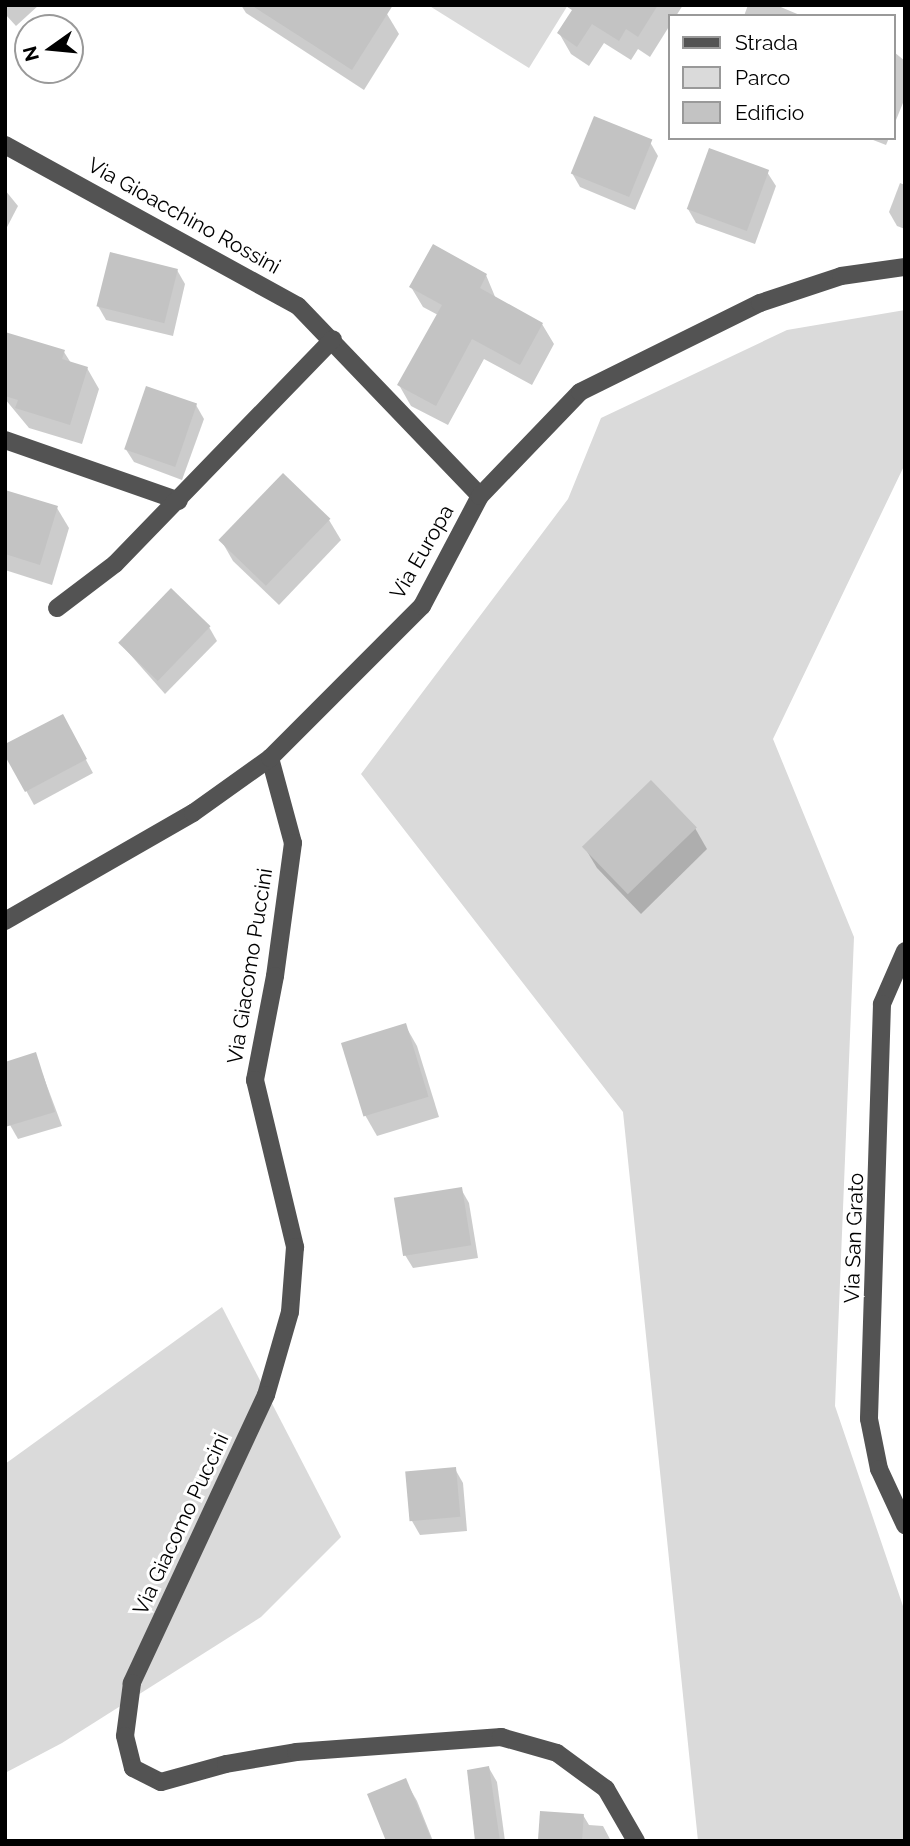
<!DOCTYPE html>
<html>
<head>
<meta charset="utf-8">
<style>
	body { margin:0 }
	#map { position:relative; width:910px; height:1846px; overflow:hidden; background:#fff; font-family:Raleway,sans-serif }
	div>[style] { position:absolute }
	[style*='--x'] { left:calc(var(--x)*1px); top:calc(var(--y)*1px); width:calc(var(--w)*1px); rotate:calc(var(--a)*1deg) }
	.green>* { inset:0; background:#dadada }
	.shadow>* { inset:0; background:#0003 }
	.building>* { inset:0; background:#c3c3c3; transform-origin:0 0 }
	.minor>* { height:18px; margin:-9px; padding:0 9px; transform-origin:9px; border-radius:9px; background:#535353 }
	span { translate:-50% -50%; white-space:nowrap; text-align:center; line-height:1.15; -webkit-text-stroke:6px #fff; paint-order:stroke }
	.street-label { font-size:21px; color:#000 }
	.frame { position:absolute; inset:0; border:7px solid #000; pointer-events:none }
	.legend { position:absolute; left:668px; top:14px; width:228px; height:126px; box-sizing:border-box; background:#fff; border:2px solid #999; margin:0; padding:9px 12px; list-style:none; font-size:21px; color:#000 }
	.legend li { display:flex; align-items:center; gap:14px; height:35px }
	.legend b { width:35px; border:2px solid #999 }
	.north { position:absolute; left:14px; top:14px; width:70px; height:70px; box-sizing:border-box; background:#fff; border:2px solid #999; border-radius:50%; rotate:255deg; font-size:19px; font-weight:700; line-height:28px; text-align:center; color:#000 }
	.north::after { content:''; display:block; margin:auto; width:24px; height:32px; background:#000; clip-path:polygon(50% 0,100% 100%,50% 72%,0 100%) }
</style>
</head>
<body>
<div id="map">
	<div class="green">
		<div style="clip-path:polygon(428px 5px,568px 5px,529px 68px)"></div>
		<div style="clip-path:polygon(905px 310px,905px 464px,773px 739px,854px 937px,835px 1406px,905px 1612px,905px 1841px,698px 1841px,623px 1112px,361px 774px,568px 499px,601px 418px,787px 330px)"></div>
		<div style="clip-path:polygon(222px 1307px,341px 1537px,261px 1617px,62px 1743px,5px 1773px,5px 1464px)"></div>
	</div>
	<div class="shadow">
		<div style="clip-path:polygon(5px 5px,39px 5px,16px 26px,5px 14px)"></div>
		<div style="clip-path:polygon(241px 5px,374px 5px,387px 14px,399px 34px,364px 90px,246px 13px)"></div>
		<div style="clip-path:polygon(577px 5px,683px 5px,676px 16px,670px 16px,670px 25px,650px 57px,638px 49px,631px 60px,604px 43px,589px 66px,571px 54px,559px 33px)"></div>
		<div style="clip-path:polygon(748px 5px,776px 5px,802px 16px,744px 16px)"></div>
		<div style="clip-path:polygon(894px 52px,905px 61px,905px 98px,894px 125px)"></div>
		<div style="clip-path:polygon(868px 138px,889px 138px,886px 145px)"></div>
		<div style="clip-path:polygon(650px 142px,658px 156px,635px 210px,580px 187px,572px 173px)"></div>
		<div style="clip-path:polygon(767px 172px,776px 186px,755px 244px,696px 223px,688px 209px)"></div>
		<div style="clip-path:polygon(900px 183px,905px 185px,905px 229px,897px 226px,889px 212px)"></div>
		<div style="clip-path:polygon(5px 190px,18px 206px,5px 231px)"></div>
		<div style="clip-path:polygon(177px 270px,185px 284px,173px 336px,106px 320px,98px 306px)"></div>
		<div style="clip-path:polygon(486px 275px,496px 299px,542px 324px,554px 344px,532px 385px,484px 359px,448px 425px,411px 406px,399px 385px,438px 315px,423px 307px,411px 287px)"></div>
		<div style="clip-path:polygon(64px 352px,71px 363px,87px 368px,99px 389px,82px 444px,29px 428px,5px 399px,5px 388px)"></div>
		<div style="clip-path:polygon(196px 405px,204px 419px,182px 480px,134px 462px,125px 448px)"></div>
		<div style="clip-path:polygon(5px 491px,57px 508px,69px 528px,52px 585px,5px 570px)"></div>
		<div style="clip-path:polygon(329px 520px,341px 540px,279px 605px,233px 561px,221px 540px)"></div>
		<div style="clip-path:polygon(209px 627px,217px 641px,165px 694px,120px 643px)"></div>
		<div style="clip-path:polygon(70px 730px,93px 773px,34px 805px,5px 752px)"></div>
		<div style="clip-path:polygon(695px 828px,707px 849px,641px 914px,597px 868px,585px 848px)"></div>
		<div style="clip-path:polygon(405px 1025px,417px 1046px,439px 1117px,377px 1136px,365px 1115px)"></div>
		<div style="clip-path:polygon(35px 1054px,62px 1126px,18px 1139px,10px 1125px)"></div>
		<div style="clip-path:polygon(461px 1189px,469px 1203px,478px 1258px,413px 1268px,405px 1255px)"></div>
		<div style="clip-path:polygon(455px 1469px,463px 1483px,467px 1531px,420px 1535px,412px 1521px)"></div>
		<div style="clip-path:polygon(489px 1768px,497px 1782px,505px 1841px,477px 1841px)"></div>
		<div style="clip-path:polygon(405px 1780px,417px 1801px,433px 1841px,388px 1841px)"></div>
		<div style="clip-path:polygon(583px 1815px,589px 1825px,603px 1826px,611px 1841px,541px 1841px)"></div>
	</div>
	<div class="building">
		<div style="clip-path:polygon(251px 5px,393px 5px,352px 70px)"></div>
		<div style="clip-path:polygon(564px 5px,658px 5px,638px 37px,626px 29px,619px 41px,592px 24px,577px 47px,557px 33px,572px 10px)"></div>
		<div style="left:594px;top:116px;width:63px;height:62px;rotate:22deg"></div>
		<div style="left:709px;top:148px;width:64px;height:65px;rotate:20deg"></div>
		<div style="clip-path:polygon(433px 244px,487px 274px,480px 288px,543px 323px,520px 365px,472px 339px,436px 406px,397px 385px,442px 305px,409px 287px)"></div>
		<div style="left:110px;top:252px;width:70px;height:56px;rotate:14deg"></div>
		<div style="clip-path:polygon(5px 332px,65px 350px,62px 359px,88px 367px,70px 425px,15px 408px,18px 400px,5px 396px)"></div>
		<div style="left:146px;top:386px;width:54px;height:67px;rotate:19deg"></div>
		<div style="left:283px;top:473px;width:66px;height:93px;rotate:44deg"></div>
		<div style="clip-path:polygon(5px 490px,58px 506px,40px 565px,5px 554px)"></div>
		<div style="left:171px;top:588px;width:55px;height:76px;rotate:44deg"></div>
		<div style="clip-path:polygon(63px 714px,87px 759px,25px 792px,5px 756px,5px 744px)"></div>
		<div style="left:651px;top:780px;width:66px;height:96px;rotate:46deg"></div>
		<div style="left:406px;top:1023px;width:77px;height:68px;rotate:73deg"></div>
		<div style="clip-path:polygon(36px 1052px,55px 1112px,5px 1127px,5px 1062px)"></div>
		<div style="left:462px;top:1187px;width:59px;height:69px;rotate:81deg"></div>
		<div style="left:456px;top:1467px;width:50px;height:51px;rotate:85deg"></div>
		<div style="clip-path:polygon(489px 1766px,500px 1841px,475px 1841px,467px 1770px)"></div>
		<div style="clip-path:polygon(406px 1778px,432px 1841px,386px 1841px,367px 1794px)"></div>
		<div style="left:540px;top:1811px;width:44px;height:30px;rotate:4deg"></div>
	</div>
	<div class="minor">
		<div style="--x:5;--y:145;--w:334;--a:28.8"></div>
		<div style="--x:298;--y:306;--w:263;--a:46.2"></div>
		<div style="--x:5;--y:440;--w:184;--a:19.3"></div>
		<div style="--x:57;--y:608;--w:73;--a:-37.2"></div>
		<div style="--x:115;--y:564;--w:313;--a:-45.9"></div>
		<div style="--x:270;--y:758;--w:88;--a:74.9"></div>
		<div style="--x:293;--y:843;--w:134;--a:97.7"></div>
		<div style="--x:275;--y:976;--w:106;--a:100.9"></div>
		<div style="--x:255;--y:1080;--w:172;--a:76.5"></div>
		<div style="--x:295;--y:1247;--w:65;--a:94.4"></div>
		<div style="--x:290;--y:1312;--w:86;--a:106.1"></div>
		<div style="--x:266;--y:1395;--w:318;--a:115"></div>
		<div style="--x:132;--y:1683;--w:53;--a:97.5"></div>
		<div style="--x:125;--y:1736;--w:33;--a:76"></div>
		<div style="--x:133;--y:1768;--w:31;--a:27"></div>
		<div style="--x:161;--y:1782;--w:67;--a:-15.5"></div>
		<div style="--x:226;--y:1764;--w:71;--a:-9.7"></div>
		<div style="--x:296;--y:1752;--w:206;--a:-4.2"></div>
		<div style="--x:501;--y:1737;--w:58;--a:15.9"></div>
		<div style="--x:557;--y:1753;--w:61;--a:36.3"></div>
		<div style="--x:606;--y:1789;--w:60;--a:60"></div>
		<div style="--x:5;--y:921;--w:217;--a:-29.9"></div>
		<div style="--x:193;--y:813;--w:95;--a:-35.5"></div>
		<div style="--x:270;--y:758;--w:215;--a:-45"></div>
		<div style="--x:422;--y:606;--w:124;--a:-62.2"></div>
		<div style="--x:480;--y:496;--w:144;--a:-46.1"></div>
		<div style="--x:580;--y:392;--w:201;--a:-26.3"></div>
		<div style="--x:760;--y:303;--w:85;--a:-18.4"></div>
		<div style="--x:841;--y:276;--w:65;--a:-8"></div>
		<div style="--x:905;--y:951;--w:58;--a:113.5"></div>
		<div style="--x:882;--y:1004;--w:415;--a:91.8"></div>
		<div style="--x:869;--y:1419;--w:51;--a:78.7"></div>
		<div style="--x:879;--y:1469;--w:62;--a:65.1"></div>
	</div>
	<div class="street-label">
		<span style="left:184px;top:216px;rotate:29deg">Via Gioacchino Rossini</span>
		<span style="left:422px;top:552px;rotate:-60deg">Via Europa</span>
		<span style="left:250px;top:966px;rotate:-81deg">Via Giacomo Puccini</span>
		<span style="left:854px;top:1238px;rotate:-88deg">Via San Grato</span>
		<span style="left:181px;top:1524px;rotate:-65deg">Via Giacomo Puccini</span>
	</div>
	<div class="frame"></div>
	<ul class="legend">
	<li><b style="height:9px;background:#535353"></b>Strada</li>
	<li><b style="height:19px;background:#dadada"></b>Parco</li>
	<li><b style="height:19px;background:#c3c3c3"></b>Edificio</li>
	</ul>
	<div class="north">N</div>
</div>
</body>
</html>
